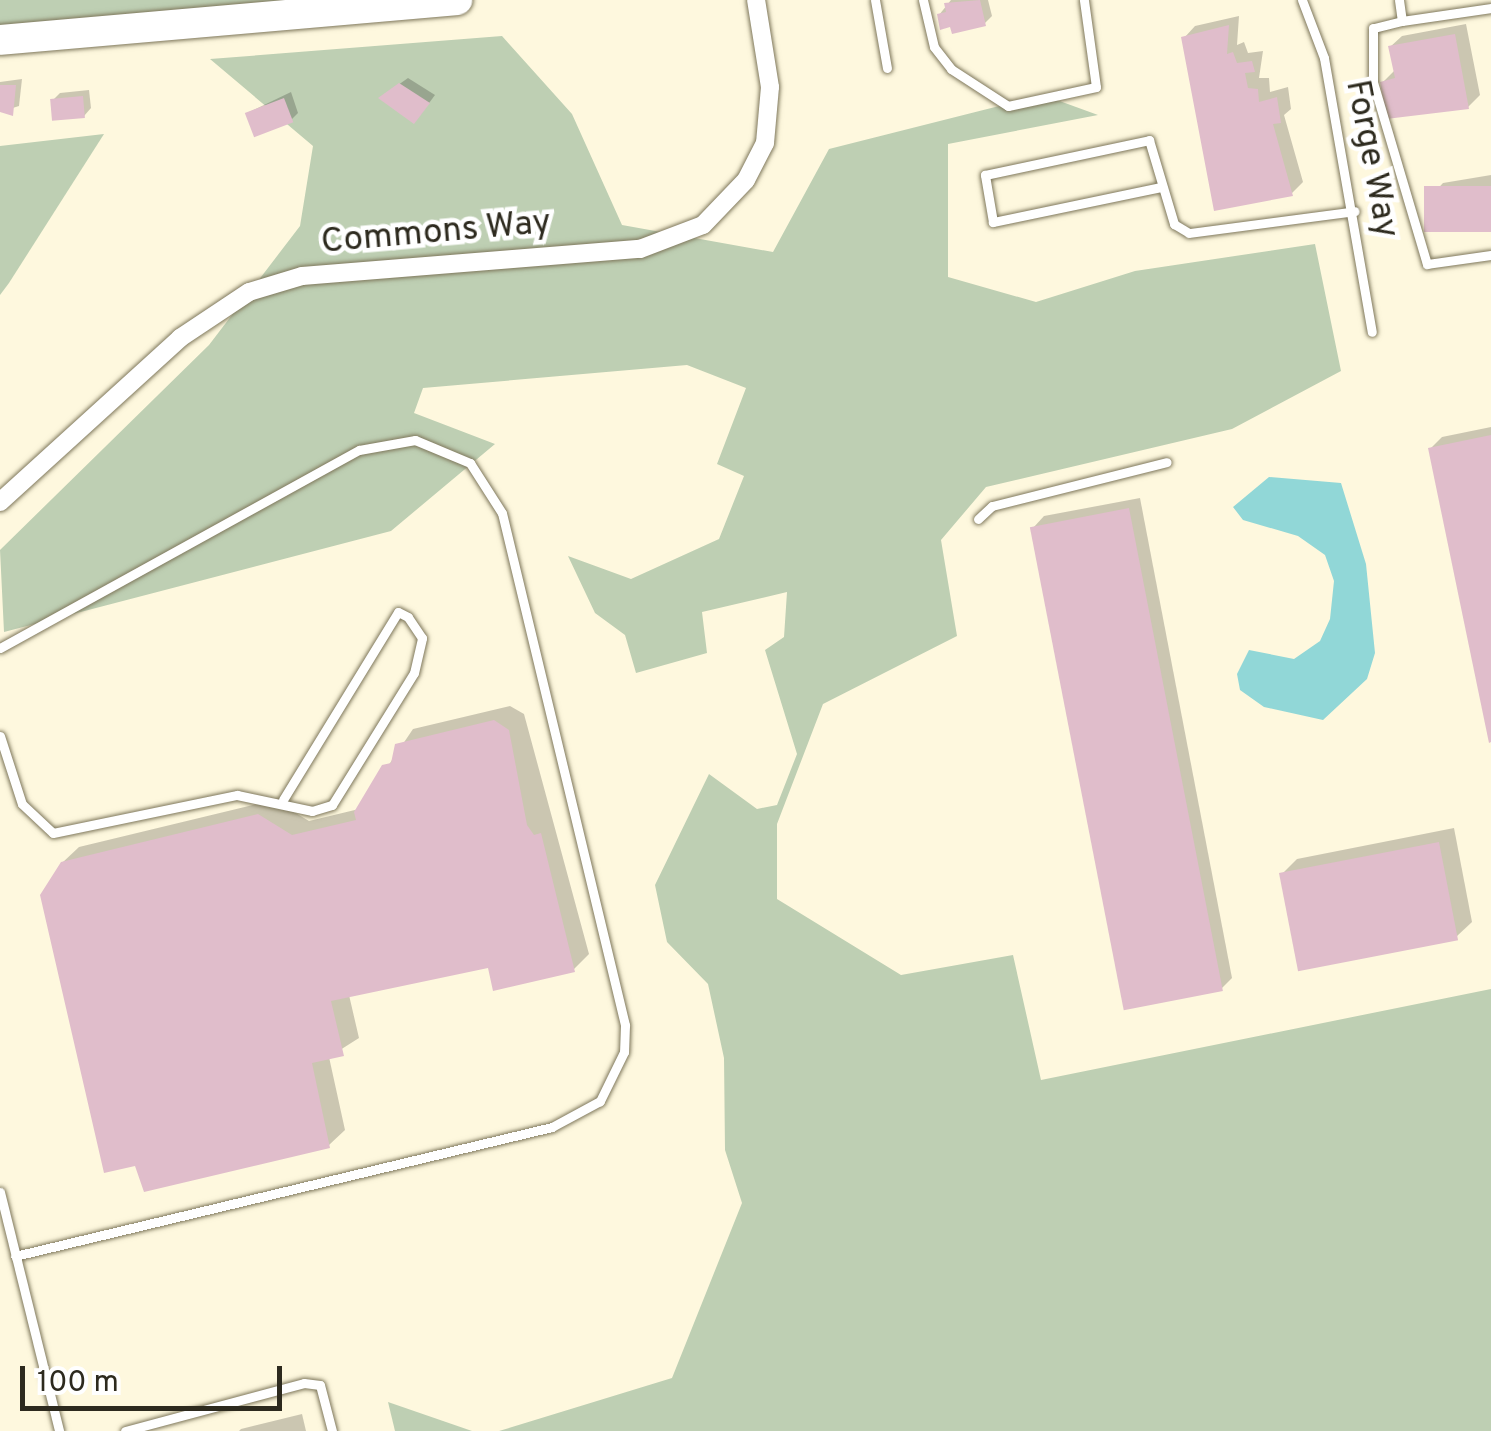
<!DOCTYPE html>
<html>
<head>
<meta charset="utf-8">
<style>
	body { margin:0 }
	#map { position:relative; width:1491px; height:1431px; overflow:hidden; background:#fef8de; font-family:Overpass,sans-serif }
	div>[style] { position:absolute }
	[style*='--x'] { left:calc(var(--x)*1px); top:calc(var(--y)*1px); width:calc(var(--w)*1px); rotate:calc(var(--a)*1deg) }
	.green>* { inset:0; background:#becfb3 }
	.water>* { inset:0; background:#91d7d7 }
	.shadow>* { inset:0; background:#0003 }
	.building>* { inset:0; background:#e0bdcb; transform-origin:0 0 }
	.roads { filter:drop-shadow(0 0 2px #7e775b) drop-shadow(0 0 2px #7e775b) }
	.lane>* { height:9px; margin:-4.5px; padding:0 4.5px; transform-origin:4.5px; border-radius:4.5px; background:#fff }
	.street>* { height:18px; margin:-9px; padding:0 9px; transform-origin:9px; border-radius:9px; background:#fff }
	.primary>* { height:30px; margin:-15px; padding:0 15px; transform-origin:15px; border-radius:15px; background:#fff }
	span { translate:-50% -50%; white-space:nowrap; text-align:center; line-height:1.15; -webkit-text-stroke:9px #fff; paint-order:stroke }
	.street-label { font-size:35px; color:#2d2a1e }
	.scale { position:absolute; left:20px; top:1366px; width:262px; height:45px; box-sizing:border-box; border:5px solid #2d2a1e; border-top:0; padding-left:12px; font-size:30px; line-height:35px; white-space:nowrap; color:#2d2a1e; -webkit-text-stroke:8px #fff; paint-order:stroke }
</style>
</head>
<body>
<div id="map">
	<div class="green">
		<div style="clip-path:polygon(0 0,324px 0,0 29px)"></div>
		<div style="clip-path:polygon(502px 36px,572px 114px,622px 225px,773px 252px,829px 149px,1043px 95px,1098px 115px,948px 144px,948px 277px,1036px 302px,1135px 271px,1315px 244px,1341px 371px,1232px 429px,986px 487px,941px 540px,957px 636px,823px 704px,777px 824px,777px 899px,901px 975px,1013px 955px,1041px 1080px,1491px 989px,1491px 1431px,499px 1431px,672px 1378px,742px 1203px,725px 1150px,724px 1058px,708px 984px,667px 942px,655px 885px,709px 774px,757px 809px,777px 805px,797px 754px,765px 650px,784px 637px,787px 592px,702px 612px,707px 653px,636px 673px,625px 635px,595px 613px,568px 556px,631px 579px,719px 539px,744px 476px,717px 464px,746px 388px,687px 365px,423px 388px,414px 413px,495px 444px,391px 531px,4px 632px,0 550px,209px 345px,300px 226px,313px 146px,210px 59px)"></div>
		<div style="clip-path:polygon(104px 134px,9px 283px,0 295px,0 146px)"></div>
		<div style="clip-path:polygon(388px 1402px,472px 1431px,395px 1431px)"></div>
	</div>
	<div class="water">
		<div style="clip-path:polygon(1269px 477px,1341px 483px,1366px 564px,1375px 653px,1367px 679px,1323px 720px,1264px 707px,1240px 690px,1237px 674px,1249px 650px,1294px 659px,1320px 641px,1330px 619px,1334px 581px,1325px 555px,1298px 536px,1243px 520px,1233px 507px)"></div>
	</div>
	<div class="shadow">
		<div style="clip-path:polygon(951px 0,988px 0,992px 16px,985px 23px,939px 15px)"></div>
		<div style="clip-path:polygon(1239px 16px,1237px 45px,1244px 42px,1248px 53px,1263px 51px,1259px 78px,1269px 78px,1270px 92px,1288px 87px,1291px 109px,1284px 115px,1303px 182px,1291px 194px,1184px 38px,1195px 26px)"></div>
		<div style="clip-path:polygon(1466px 24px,1480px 95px,1468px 107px,1383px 82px,1396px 69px,1390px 47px,1402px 36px)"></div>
		<div style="clip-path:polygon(408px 78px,435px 95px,421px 114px,381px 97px)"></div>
		<div style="clip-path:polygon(22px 79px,19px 106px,0 112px,0 82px)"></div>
		<div style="clip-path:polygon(89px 90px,91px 108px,84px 116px,53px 100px,60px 93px)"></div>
		<div style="clip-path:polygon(291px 92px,298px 113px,291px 120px,247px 113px)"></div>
		<div style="clip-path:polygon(1491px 175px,1491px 230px,1428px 199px,1443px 183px)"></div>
		<div style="clip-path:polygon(1491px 427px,1491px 739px,1431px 448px,1442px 437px)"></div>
		<div style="clip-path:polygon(1140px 498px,1232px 978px,1221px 989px,1033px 528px,1044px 516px)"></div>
		<div style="clip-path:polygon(510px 706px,524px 714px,589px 954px,574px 969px,489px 965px,349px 995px,359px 1038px,329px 1057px,345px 1130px,329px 1145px,62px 863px,79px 847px,274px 800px,309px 821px,359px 809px,413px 729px)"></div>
		<div style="clip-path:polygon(1454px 828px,1472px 922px,1456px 937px,1282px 874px,1297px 859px)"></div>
		<div style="clip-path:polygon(302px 1414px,306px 1431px,239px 1431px,241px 1429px)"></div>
	</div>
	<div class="building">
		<div style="clip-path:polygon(980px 0,986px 26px,952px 34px,950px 27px,940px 30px,937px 14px,946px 12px,944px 3px)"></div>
		<div style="clip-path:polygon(1229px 25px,1227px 54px,1233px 52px,1237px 63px,1252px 61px,1255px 72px,1245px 73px,1248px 88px,1258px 89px,1259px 102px,1277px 97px,1281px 123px,1273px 124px,1293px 196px,1214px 211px,1181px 37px)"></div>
		<div style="clip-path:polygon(1455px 34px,1469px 109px,1386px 119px,1380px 82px,1395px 78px,1388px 46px)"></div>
		<div style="clip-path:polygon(399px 83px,430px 103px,414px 124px,378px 98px)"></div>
		<div style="clip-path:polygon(0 85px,16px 85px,13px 116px,0 112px)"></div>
		<div style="left:83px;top:96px;width:22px;height:33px;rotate:85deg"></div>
		<div style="left:284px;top:98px;width:26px;height:42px;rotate:69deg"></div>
		<div style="left:1491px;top:186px;width:46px;height:67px;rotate:90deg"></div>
		<div style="clip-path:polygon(1491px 435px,1491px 742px,1489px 743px,1428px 448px)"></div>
		<div style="left:1129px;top:508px;width:492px;height:101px;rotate:79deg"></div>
		<div style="clip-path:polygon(494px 720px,509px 730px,527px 825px,534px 835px,541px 833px,575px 972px,493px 991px,488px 968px,331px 1001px,344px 1056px,312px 1063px,330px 1148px,144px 1192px,135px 1166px,104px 1173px,40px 895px,61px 862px,258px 814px,292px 835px,356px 820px,354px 812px,382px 765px,391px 763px,395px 744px)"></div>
		<div style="left:1439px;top:842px;width:100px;height:163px;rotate:79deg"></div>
	</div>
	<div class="roads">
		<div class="lane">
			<div style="--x:875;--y:0;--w:69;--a:80"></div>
			<div style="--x:923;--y:0;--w:48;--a:76.8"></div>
			<div style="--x:934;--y:47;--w:28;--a:52"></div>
			<div style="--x:951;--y:69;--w:68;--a:33"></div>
			<div style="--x:1008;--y:106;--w:90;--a:-12.2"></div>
			<div style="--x:1096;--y:87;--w:88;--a:-97.9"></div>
			<div style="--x:1302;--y:0;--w:62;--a:69.2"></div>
			<div style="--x:1324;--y:58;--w:278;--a:80.1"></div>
			<div style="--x:1399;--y:0;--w:21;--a:82"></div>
			<div style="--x:1402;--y:21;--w:90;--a:-8.3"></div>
			<div style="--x:1402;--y:21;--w:30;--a:166"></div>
			<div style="--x:1373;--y:28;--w:54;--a:90"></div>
			<div style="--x:1373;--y:82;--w:190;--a:73.5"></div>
			<div style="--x:1427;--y:264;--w:65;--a:-8"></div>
			<div style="--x:1161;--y:187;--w:172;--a:168.2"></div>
			<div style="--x:993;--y:222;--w:48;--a:-99.7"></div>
			<div style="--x:985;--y:175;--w:168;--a:-12"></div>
			<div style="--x:1149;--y:140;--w:88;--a:73.4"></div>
			<div style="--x:1174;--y:224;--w:17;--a:31"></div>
			<div style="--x:1189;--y:233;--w:167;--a:-7.5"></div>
			<div style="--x:978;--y:519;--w:19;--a:-43"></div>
			<div style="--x:992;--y:506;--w:180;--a:-14.1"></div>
			<div style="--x:0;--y:648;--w:410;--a:-28.9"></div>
			<div style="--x:359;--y:450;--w:57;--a:-10.1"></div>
			<div style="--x:415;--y:440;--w:60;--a:22.7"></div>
			<div style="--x:470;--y:463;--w:59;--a:57.4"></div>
			<div style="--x:502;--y:513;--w:527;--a:76.49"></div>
			<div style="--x:625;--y:1025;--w:27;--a:92"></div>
			<div style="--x:624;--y:1052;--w:55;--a:116.1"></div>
			<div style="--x:600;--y:1101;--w:55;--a:151.6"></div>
			<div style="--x:552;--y:1127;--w:552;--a:166.49"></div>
			<div style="--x:0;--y:736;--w:71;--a:72.1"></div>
			<div style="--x:22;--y:804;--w:42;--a:43.1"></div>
			<div style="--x:53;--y:833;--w:188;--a:-11.7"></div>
			<div style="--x:237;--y:795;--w:77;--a:12"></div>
			<div style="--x:312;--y:811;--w:21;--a:-17"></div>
			<div style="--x:332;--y:805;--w:155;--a:-58.2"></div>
			<div style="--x:414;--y:673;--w:36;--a:-77"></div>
			<div style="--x:422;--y:638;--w:25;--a:-124"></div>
			<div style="--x:408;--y:617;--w:11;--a:-153"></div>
			<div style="--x:398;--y:612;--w:220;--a:121.5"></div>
			<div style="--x:0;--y:1192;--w:246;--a:76.1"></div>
			<div style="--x:125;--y:1431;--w:185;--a:-15"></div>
			<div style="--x:304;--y:1383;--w:16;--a:7"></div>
			<div style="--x:320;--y:1385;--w:48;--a:75.4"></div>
		</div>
		<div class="street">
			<div style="--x:0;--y:502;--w:244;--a:-42.3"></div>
			<div style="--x:180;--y:338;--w:83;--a:-33.7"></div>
			<div style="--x:249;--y:292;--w:55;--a:-16.8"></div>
			<div style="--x:302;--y:276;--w:339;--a:-4.6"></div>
			<div style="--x:640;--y:249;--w:67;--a:-20.9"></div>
			<div style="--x:703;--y:225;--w:62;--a:-46.3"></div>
			<div style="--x:746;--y:180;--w:42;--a:-62.8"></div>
			<div style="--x:765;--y:143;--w:56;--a:-84.9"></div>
			<div style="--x:770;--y:87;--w:88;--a:-99.1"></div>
		</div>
		<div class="primary">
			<div style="--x:0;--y:40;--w:459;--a:-5"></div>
		</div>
	</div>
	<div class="street-label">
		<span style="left:1371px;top:159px;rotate:79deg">Forge Way</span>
		<span style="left:436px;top:233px;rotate:-5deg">Commons Way</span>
	</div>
	<div class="scale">100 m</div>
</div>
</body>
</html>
